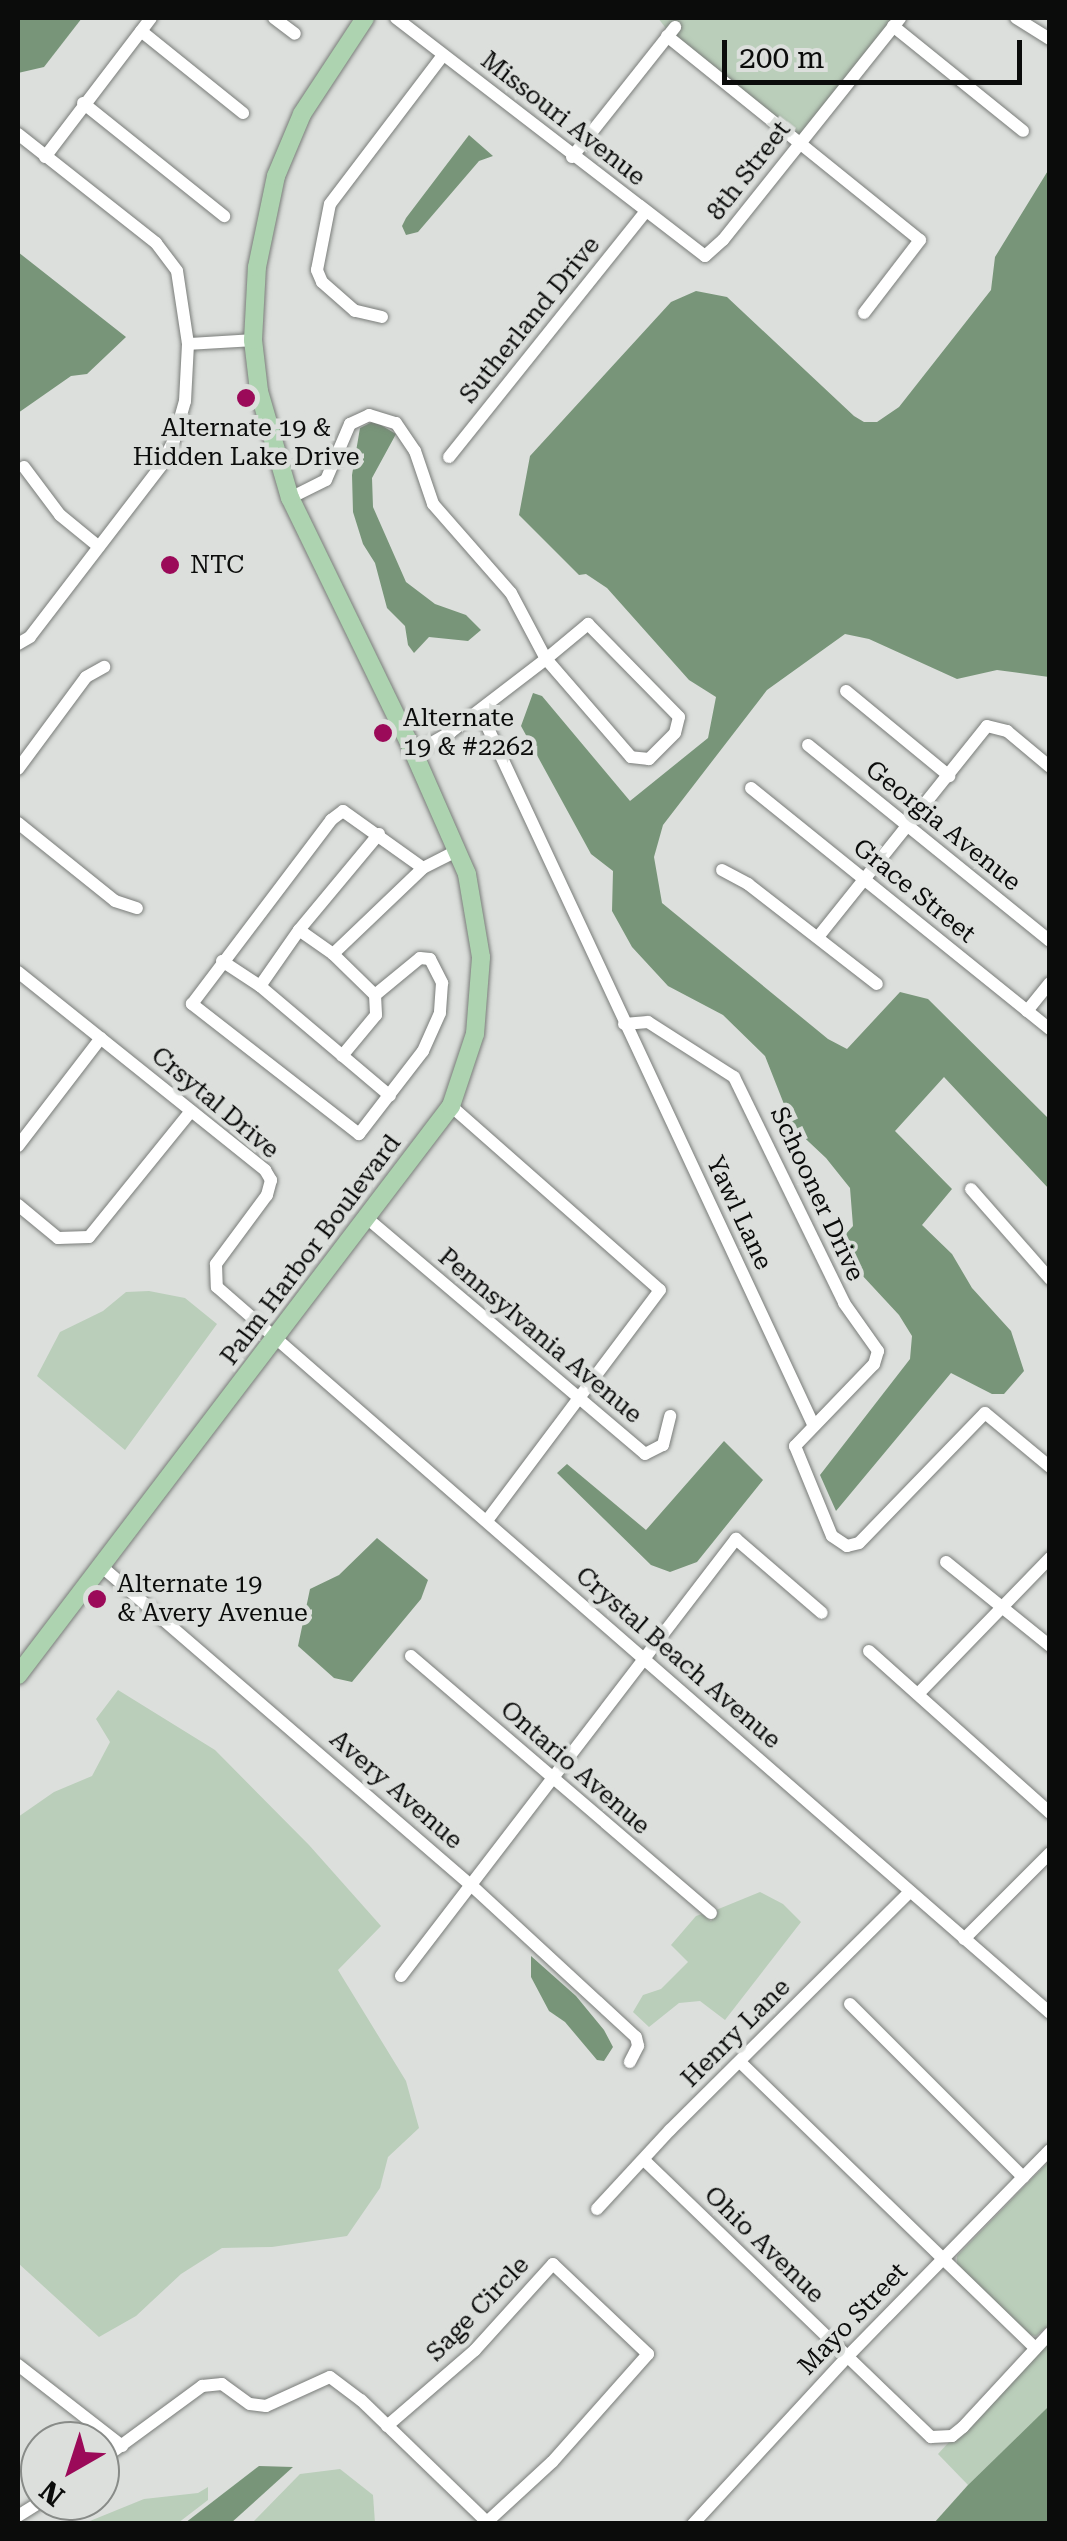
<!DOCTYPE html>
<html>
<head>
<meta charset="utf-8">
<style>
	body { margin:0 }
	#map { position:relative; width:1067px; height:2541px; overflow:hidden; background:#dcdfdc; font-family:"Roboto Serif",serif }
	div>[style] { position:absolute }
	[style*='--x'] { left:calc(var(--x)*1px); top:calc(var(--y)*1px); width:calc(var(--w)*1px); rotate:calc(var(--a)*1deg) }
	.green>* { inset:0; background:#baceba }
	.water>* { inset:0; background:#789579 }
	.roads { filter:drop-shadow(0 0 2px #797c79) drop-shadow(0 0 2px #797c79) }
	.minor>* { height:12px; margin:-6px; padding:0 6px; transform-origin:6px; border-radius:6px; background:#fff }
	.major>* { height:18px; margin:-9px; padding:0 9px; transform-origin:9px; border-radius:9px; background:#add3b0 }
	.dots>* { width:28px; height:28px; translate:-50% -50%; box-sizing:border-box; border:5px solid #dcdfdc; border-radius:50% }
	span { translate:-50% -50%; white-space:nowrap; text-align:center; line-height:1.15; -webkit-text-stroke:9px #dcdfdc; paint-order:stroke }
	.street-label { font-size:25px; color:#0b0c0b }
	.poi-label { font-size:25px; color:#0b0c0b }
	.left { translate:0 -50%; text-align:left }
	.frame { position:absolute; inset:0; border:20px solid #0b0c0b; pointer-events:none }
	.north { position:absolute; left:20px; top:2421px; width:100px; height:100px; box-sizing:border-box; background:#dcdfdc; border:2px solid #888b88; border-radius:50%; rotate:219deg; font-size:28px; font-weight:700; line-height:40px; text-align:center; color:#0b0c0b }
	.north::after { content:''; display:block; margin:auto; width:35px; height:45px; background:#9b0a59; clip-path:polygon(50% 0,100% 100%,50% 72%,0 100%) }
	.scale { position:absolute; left:722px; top:40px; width:300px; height:45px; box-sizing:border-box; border:5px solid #0b0c0b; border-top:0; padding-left:12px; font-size:30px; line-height:35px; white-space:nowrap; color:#0b0c0b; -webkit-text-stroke:8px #dcdfdc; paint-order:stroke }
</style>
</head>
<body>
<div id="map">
	<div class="green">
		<div style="clip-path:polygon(658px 18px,896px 18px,800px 137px,671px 35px)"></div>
		<div style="clip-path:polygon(149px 1291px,185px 1298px,217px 1324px,125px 1450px,37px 1376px,60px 1332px,103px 1311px,126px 1292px)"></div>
		<div style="clip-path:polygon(118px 1690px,215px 1750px,309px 1845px,381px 1926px,338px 1970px,406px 2081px,419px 2128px,388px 2157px,380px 2188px,347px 2236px,272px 2247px,222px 2248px,181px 2274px,136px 2316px,99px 2337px,18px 2263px,18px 1817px,54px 1792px,92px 1776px,110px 1742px,96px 1719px)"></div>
		<div style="clip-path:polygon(760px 1892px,783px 1904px,801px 1922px,725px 2020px,700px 2001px,679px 2003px,649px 2027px,633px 2012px,643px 1995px,661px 1989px,688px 1962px,671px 1945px,696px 1916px,702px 1914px,711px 1921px,718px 1913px,716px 1910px)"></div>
		<div style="clip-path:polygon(1049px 2161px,1050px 2324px,1036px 2336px,1029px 2335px,957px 2265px,957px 2256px)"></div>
		<div style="clip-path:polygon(1049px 2333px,1049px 2406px,968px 2485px,938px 2454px)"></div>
		<div style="clip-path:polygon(340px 2469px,373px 2495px,375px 2523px,252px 2523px,300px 2474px)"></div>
		<div style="clip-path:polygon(208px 2487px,208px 2500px,178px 2523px,85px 2523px,144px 2499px,198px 2493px)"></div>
	</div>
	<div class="water">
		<div style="clip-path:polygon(18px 18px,82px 18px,44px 67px,18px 73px)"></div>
		<div style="clip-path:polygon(469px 135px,493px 156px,479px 161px,418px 232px,406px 235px,402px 226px,406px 218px)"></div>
		<div style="clip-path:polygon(1049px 169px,1049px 677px,997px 670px,957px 679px,869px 639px,845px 634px,767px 690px,663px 825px,654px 857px,662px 903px,828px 1039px,847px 1049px,900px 992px,928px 999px,1049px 1119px,1049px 1189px,944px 1077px,895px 1131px,952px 1189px,922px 1225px,952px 1254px,972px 1288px,1011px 1331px,1024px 1371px,1004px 1394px,992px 1394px,951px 1373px,836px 1511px,820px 1475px,910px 1359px,912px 1336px,899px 1315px,835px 1246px,853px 1226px,850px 1188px,826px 1158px,793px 1127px,765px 1056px,723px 1015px,668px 986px,632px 947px,612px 911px,613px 871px,591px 854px,521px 726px,533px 693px,542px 696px,630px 801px,708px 738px,716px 697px,689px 680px,607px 588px,586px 574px,579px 575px,519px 515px,530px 456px,671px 302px,696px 291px,727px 297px,854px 416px,864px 422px,877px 422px,899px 407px,991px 290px,995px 257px)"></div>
		<div style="clip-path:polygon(18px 252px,126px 337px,87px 374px,71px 376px,18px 413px)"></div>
		<div style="clip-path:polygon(374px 421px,396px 434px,372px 478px,373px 507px,406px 582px,435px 604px,466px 615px,481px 630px,468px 641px,429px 637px,414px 653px,408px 645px,405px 626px,387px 608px,375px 563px,363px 544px,353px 512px,352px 475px,360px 428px)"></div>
		<div style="clip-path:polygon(724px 1441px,763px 1480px,697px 1562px,670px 1572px,651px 1565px,557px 1473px,567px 1464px,646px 1530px)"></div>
		<div style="clip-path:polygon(377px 1538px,428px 1580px,421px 1599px,352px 1682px,334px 1678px,298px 1646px,310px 1589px,339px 1575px)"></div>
		<div style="clip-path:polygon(531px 1956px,576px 1996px,604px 2030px,613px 2047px,604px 2061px,597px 2060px,565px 2022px,549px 2011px,531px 1977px)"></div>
		<div style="clip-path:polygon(1049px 2406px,1049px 2523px,934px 2523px,968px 2485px)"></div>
		<div style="clip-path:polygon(259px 2466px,293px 2467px,231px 2523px,185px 2523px)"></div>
	</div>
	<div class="roads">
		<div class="minor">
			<div style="--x:274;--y:18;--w:26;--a:37"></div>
			<div style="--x:396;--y:18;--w:390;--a:37.6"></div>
			<div style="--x:705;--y:256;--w:24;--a:-42"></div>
			<div style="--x:723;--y:240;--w:284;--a:-51.4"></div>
			<div style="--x:1016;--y:18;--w:40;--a:32"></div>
			<div style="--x:893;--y:26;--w:167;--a:38.9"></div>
			<div style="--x:141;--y:31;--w:131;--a:38.8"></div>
			<div style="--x:667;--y:36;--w:325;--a:38.9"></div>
			<div style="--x:920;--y:240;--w:92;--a:127.5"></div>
			<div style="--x:83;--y:103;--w:181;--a:38.7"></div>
			<div style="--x:18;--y:134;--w:176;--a:38.3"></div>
			<div style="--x:156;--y:243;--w:35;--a:53"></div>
			<div style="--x:177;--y:271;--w:74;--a:81.4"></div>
			<div style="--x:188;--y:344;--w:57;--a:93"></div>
			<div style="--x:185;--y:401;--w:41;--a:105.8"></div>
			<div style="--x:174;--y:440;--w:29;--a:117"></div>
			<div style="--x:161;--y:466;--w:215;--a:127.5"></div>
			<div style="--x:30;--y:637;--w:14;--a:150"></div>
			<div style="--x:45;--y:157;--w:175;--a:-52.7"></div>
			<div style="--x:572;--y:157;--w:166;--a:-51.6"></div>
			<div style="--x:382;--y:317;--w:28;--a:-167"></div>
			<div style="--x:355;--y:311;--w:44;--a:-138.7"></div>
			<div style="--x:322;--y:282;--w:13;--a:-113"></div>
			<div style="--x:317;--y:270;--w:67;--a:-78.9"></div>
			<div style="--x:330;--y:204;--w:187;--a:-52.8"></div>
			<div style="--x:188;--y:344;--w:65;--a:-3.5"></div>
			<div style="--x:449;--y:457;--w:315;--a:-51.3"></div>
			<div style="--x:24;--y:467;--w:60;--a:53.1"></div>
			<div style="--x:60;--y:515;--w:50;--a:39.4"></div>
			<div style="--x:290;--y:498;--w:40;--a:-26.6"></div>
			<div style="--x:326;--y:480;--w:61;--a:-66.8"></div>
			<div style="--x:350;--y:424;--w:21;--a:-25"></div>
			<div style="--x:369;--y:415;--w:28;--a:17"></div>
			<div style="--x:396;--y:423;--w:34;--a:56"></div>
			<div style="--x:415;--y:451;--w:56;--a:71.2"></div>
			<div style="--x:433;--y:504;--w:118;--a:48.8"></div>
			<div style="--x:511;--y:593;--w:75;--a:62.1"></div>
			<div style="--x:546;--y:659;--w:120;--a:142.5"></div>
			<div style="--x:451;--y:732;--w:43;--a:150.4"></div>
			<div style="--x:588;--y:624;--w:130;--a:45.6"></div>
			<div style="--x:679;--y:717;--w:16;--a:104"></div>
			<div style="--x:675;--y:733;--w:37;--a:135"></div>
			<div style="--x:649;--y:759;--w:18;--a:-174"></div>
			<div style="--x:631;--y:757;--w:130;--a:-130.9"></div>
			<div style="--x:546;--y:659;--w:55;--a:-39.8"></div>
			<div style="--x:846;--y:691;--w:134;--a:39.5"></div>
			<div style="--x:480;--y:711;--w:787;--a:64.97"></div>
			<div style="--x:808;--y:745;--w:311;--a:39"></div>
			<div style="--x:18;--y:769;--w:114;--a:-53.5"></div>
			<div style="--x:86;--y:677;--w:21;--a:-29"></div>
			<div style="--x:751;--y:788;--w:384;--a:38.9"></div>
			<div style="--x:18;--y:823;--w:124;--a:38.8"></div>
			<div style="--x:115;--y:901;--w:23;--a:18"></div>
			<div style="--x:722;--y:870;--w:30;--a:28"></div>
			<div style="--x:748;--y:884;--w:163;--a:37.8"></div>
			<div style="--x:299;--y:930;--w:42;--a:35.2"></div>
			<div style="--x:333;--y:954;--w:59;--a:44.3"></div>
			<div style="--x:375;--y:995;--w:20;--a:87"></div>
			<div style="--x:376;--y:1015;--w:53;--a:129.7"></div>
			<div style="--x:818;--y:937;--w:270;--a:-51.3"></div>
			<div style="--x:987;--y:726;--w:21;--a:14"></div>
			<div style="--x:1007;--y:731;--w:56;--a:39.9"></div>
			<div style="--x:333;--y:954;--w:124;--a:-43.7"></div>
			<div style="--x:423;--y:868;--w:39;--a:-27"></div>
			<div style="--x:222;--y:961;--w:45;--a:33.3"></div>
			<div style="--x:260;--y:986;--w:170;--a:40.2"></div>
			<div style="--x:18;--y:972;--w:317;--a:38.7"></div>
			<div style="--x:265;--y:1170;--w:12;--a:59"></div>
			<div style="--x:271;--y:1180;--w:16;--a:105"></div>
			<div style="--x:267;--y:1195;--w:86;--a:126.5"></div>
			<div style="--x:216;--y:1264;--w:23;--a:88"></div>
			<div style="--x:217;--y:1287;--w:1105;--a:41.07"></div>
			<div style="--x:260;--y:986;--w:68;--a:-55.1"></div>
			<div style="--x:299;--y:930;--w:125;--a:-50.2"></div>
			<div style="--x:375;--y:995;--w:58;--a:-39.4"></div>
			<div style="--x:420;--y:958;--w:10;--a:6"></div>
			<div style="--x:430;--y:959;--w:27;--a:63"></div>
			<div style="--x:442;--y:983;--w:30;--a:94"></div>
			<div style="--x:440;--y:1013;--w:42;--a:114.1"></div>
			<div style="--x:423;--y:1051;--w:105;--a:127.6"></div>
			<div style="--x:359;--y:1134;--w:212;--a:-142.1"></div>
			<div style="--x:192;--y:1004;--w:231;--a:-52.9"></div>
			<div style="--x:331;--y:820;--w:15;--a:-37"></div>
			<div style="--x:343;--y:811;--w:98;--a:35.5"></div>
			<div style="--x:1027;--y:1011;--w:36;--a:-51"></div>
			<div style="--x:624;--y:1024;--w:24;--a:-5"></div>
			<div style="--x:648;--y:1022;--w:102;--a:32.6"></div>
			<div style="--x:734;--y:1077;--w:251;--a:64"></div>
			<div style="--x:844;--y:1303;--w:59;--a:54.7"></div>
			<div style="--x:878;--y:1351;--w:14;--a:107"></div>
			<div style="--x:874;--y:1364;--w:114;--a:133.9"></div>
			<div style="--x:795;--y:1446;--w:97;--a:67.7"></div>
			<div style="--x:832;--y:1536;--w:18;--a:34"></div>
			<div style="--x:847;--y:1546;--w:12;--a:-14"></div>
			<div style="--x:859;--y:1543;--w:181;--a:-45.9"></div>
			<div style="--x:985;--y:1413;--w:85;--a:39.7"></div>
			<div style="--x:451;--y:1106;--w:278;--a:41.4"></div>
			<div style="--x:660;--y:1290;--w:288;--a:126.9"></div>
			<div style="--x:18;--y:1146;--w:136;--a:-52.5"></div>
			<div style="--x:971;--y:1189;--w:120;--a:48.7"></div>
			<div style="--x:18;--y:1205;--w:52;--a:39.5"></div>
			<div style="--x:58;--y:1238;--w:31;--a:-2"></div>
			<div style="--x:89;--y:1237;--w:162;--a:-51"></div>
			<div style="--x:368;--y:1219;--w:363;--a:40.3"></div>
			<div style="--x:645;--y:1454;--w:20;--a:-27"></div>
			<div style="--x:663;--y:1445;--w:30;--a:-76"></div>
			<div style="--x:946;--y:1562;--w:134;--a:38.9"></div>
			<div style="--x:101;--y:1566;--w:489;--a:40.8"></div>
			<div style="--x:471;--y:1885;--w:224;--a:42.7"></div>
			<div style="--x:636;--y:2037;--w:9;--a:77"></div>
			<div style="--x:638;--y:2046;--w:18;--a:117"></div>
			<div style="--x:869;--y:1651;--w:243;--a:41.8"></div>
			<div style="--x:411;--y:1656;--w:395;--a:40.6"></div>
			<div style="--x:918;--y:1694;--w:190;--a:-45.9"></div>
			<div style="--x:964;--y:1939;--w:122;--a:-45"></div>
			<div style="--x:401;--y:1976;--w:551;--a:-52.53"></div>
			<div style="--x:736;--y:1539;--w:113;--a:40.7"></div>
			<div style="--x:850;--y:2004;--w:245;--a:45"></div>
			<div style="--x:740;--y:2062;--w:411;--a:44.1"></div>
			<div style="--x:644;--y:2160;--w:399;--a:44"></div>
			<div style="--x:931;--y:2437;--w:21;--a:-3"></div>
			<div style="--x:952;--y:2436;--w:14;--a:-39"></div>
			<div style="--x:963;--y:2427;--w:128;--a:-47.2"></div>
			<div style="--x:597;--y:2209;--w:108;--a:-47.3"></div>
			<div style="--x:670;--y:2130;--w:338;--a:-44.8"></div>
			<div style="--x:18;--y:2365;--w:132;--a:37.9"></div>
			<div style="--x:387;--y:2426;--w:116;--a:-40.8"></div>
			<div style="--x:475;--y:2350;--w:116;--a:-47.8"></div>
			<div style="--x:553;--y:2264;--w:131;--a:43.5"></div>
			<div style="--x:648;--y:2354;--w:144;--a:131.6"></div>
			<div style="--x:552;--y:2462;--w:88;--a:137.3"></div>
			<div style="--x:100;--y:2461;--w:127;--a:-36.3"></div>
			<div style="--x:202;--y:2386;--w:20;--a:-6"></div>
			<div style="--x:222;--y:2384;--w:34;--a:36"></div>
			<div style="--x:250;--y:2404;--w:16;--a:7"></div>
			<div style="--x:266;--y:2406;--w:70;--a:-24.4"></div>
			<div style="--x:330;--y:2377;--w:39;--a:37"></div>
			<div style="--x:361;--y:2400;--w:178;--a:44.1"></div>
			<div style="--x:18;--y:2516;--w:28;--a:-32"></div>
			<div style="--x:693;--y:2524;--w:226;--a:-47.3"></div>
			<div style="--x:846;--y:2358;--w:291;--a:-45.6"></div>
		</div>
		<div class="major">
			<div style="--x:18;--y:1675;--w:715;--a:-52.73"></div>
			<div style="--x:451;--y:1106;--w:76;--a:-71.6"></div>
			<div style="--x:475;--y:1034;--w:77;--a:-85.5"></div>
			<div style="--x:481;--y:957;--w:84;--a:-99.6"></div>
			<div style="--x:467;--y:874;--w:132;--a:-113.7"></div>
			<div style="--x:414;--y:753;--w:284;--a:-115.9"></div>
			<div style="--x:290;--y:498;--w:111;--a:-106.2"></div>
			<div style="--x:259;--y:391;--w:51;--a:-96.7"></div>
			<div style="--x:253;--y:340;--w:73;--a:-86.9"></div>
			<div style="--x:257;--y:267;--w:93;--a:-78.2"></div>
			<div style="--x:276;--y:176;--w:67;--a:-67.2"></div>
			<div style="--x:302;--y:114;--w:115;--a:-56.7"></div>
		</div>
	</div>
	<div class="dots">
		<div style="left:246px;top:398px;background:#9b0a59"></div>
		<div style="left:170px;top:565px;background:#9b0a59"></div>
		<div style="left:383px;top:733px;background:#9b0a59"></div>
		<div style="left:97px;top:1599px;background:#9b0a59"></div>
	</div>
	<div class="street-label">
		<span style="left:563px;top:119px;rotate:38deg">Missouri Avenue</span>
		<span style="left:749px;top:171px;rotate:-52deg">8th Street</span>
		<span style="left:530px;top:320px;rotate:-51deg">Sutherland Drive</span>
		<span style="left:943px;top:826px;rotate:39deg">Georgia Avenue</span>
		<span style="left:914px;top:891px;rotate:39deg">Grace Street</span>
		<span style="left:215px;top:1103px;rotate:40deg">Crsytal Drive</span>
		<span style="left:817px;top:1194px;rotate:65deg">Schooner Drive</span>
		<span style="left:739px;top:1213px;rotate:65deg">Yawl Lane</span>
		<span style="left:311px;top:1250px;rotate:-53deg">Palm Harbor Boulevard</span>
		<span style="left:540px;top:1336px;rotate:40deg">Pennsylvania Avenue</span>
		<span style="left:678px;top:1658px;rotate:41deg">Crystal Beach Avenue</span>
		<span style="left:575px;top:1768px;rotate:41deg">Ontario Avenue</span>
		<span style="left:396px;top:1790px;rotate:41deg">Avery Avenue</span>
		<span style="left:736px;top:2033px;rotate:-45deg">Henry Lane</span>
		<span style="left:764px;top:2245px;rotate:44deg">Ohio Avenue</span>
		<span style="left:478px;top:2309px;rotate:-46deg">Sage Circle</span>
		<span style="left:853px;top:2319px;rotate:-46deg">Mayo Street</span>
	</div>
	<div class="poi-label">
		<span style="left:246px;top:443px">Alternate 19 &amp;<br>Hidden Lake Drive</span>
		<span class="left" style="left:190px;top:565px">NTC</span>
		<span class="left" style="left:403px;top:733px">Alternate<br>19 &amp; #2262</span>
		<span class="left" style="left:117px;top:1599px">Alternate 19<br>&amp; Avery Avenue</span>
	</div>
	<div class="frame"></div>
	<div class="north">N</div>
	<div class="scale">200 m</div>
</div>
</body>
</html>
